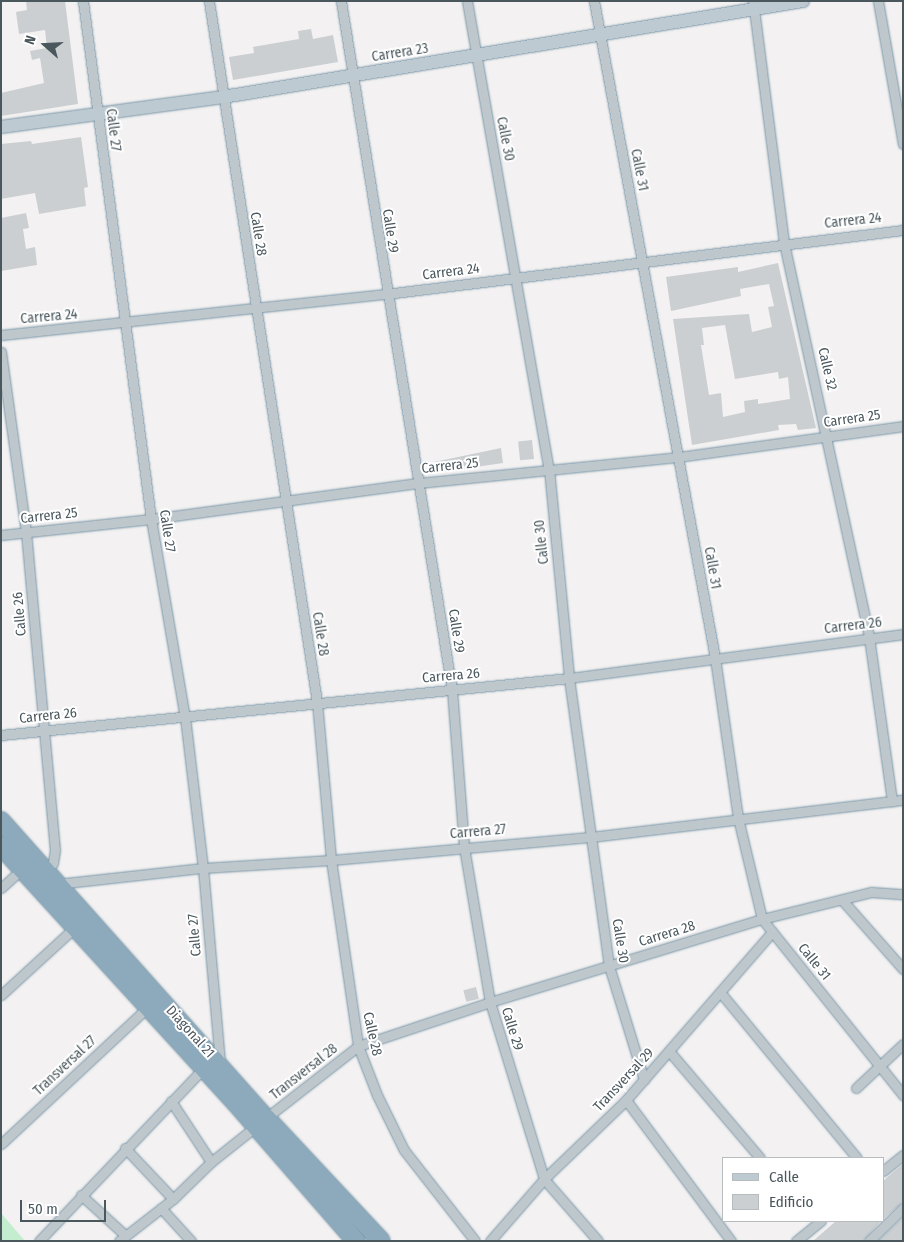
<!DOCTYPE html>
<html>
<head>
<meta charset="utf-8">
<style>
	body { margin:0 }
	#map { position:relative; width:904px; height:1242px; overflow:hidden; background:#f3f1f1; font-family:"Fira Sans Condensed",sans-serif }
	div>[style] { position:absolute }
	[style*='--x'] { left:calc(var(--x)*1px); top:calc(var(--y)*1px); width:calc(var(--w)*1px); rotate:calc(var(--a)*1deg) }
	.green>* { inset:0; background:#c3edce }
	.building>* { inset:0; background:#cbcfd2; transform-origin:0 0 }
	.roads { filter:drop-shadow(0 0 1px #7895a7) drop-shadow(0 0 1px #7895a7) }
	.street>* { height:9px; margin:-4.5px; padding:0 4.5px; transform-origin:4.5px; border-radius:4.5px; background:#bec7cc }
	.secondary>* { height:12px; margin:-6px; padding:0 6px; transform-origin:6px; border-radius:6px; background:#becad1 }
	.highway>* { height:18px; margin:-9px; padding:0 9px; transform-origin:9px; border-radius:9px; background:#8caabc }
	span { translate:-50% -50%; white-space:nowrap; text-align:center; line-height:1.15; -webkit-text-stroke:4px #fff; paint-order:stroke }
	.street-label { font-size:14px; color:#4a575d }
	.frame { position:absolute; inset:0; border:2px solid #4a575d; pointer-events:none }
	.legend { position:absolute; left:722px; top:1157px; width:162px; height:65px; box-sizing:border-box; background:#fff; border:1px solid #b7bcbe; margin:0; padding:6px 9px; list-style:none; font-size:15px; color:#4a575d }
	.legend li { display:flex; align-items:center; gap:10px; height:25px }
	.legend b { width:25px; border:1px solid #b7bcbe }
	.north { position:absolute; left:20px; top:20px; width:50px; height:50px; -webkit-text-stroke:4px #fff; paint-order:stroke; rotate:289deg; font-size:14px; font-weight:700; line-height:20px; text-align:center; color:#4a575d }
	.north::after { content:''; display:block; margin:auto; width:18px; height:22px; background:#4a575d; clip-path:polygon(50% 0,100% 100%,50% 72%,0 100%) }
	.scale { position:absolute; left:20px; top:1200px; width:86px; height:22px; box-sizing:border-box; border:2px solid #4a575d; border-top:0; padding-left:6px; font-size:15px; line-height:18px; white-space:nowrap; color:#4a575d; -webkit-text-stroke:4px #fff; paint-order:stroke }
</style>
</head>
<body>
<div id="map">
	<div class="green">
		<div style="clip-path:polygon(1px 1213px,25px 1241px,1px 1241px)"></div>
	</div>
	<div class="building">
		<div style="clip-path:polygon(26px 1px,65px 1px,78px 104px,1px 116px,1px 93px,44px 83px,40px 58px,32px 60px,30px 51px,47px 48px,45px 30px,19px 34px,16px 12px,27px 10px)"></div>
		<div style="clip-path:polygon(311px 29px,313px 39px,333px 35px,338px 62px,233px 80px,229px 57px,254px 53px,253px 47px,299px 39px,298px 31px)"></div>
		<div style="clip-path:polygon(81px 137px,88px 187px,84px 188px,86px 206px,39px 214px,35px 193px,1px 199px,1px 144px,31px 141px,32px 144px)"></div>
		<div style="clip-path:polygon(26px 213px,29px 228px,23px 229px,26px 249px,35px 247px,37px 265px,1px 271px,1px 218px)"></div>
		<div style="clip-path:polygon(evenodd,778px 263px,816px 428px,798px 430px,796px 424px,778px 425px,779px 430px,692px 445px,673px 319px,749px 314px,752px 332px,772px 327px,768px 307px,774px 306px,769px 284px,740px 289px,741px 296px,671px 311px,666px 277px,738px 267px,738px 272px,778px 263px,725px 325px,735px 379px,778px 372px,779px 379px,788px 377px,790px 399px,758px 404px,758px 399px,744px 401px,745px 412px,723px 417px,721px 393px,709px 395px,701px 345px,704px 345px,702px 328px,725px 325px)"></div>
		<div style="left:532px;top:440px;width:19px;height:14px;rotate:84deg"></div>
		<div style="clip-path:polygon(501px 448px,503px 463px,435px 473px,434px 462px)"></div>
		<div style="left:476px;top:987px;width:12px;height:13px;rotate:76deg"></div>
		<div style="clip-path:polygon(903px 1164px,903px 1202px,883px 1219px,883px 1181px)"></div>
		<div style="clip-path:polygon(903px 1217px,903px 1241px,878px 1241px)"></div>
		<div style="clip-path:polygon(836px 1221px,881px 1221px,863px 1241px,813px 1241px)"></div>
	</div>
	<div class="roads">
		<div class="street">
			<div style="--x:83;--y:1;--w:522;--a:82.52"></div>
			<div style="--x:151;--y:519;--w:201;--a:80.3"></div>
			<div style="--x:185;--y:717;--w:152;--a:83.2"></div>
			<div style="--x:203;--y:868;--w:195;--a:85"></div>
			<div style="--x:209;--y:1;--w:709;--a:81.24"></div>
			<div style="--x:317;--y:702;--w:159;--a:84.9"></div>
			<div style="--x:331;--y:860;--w:188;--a:81.7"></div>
			<div style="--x:358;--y:1046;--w:53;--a:68.8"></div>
			<div style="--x:377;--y:1095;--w:61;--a:63.9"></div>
			<div style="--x:404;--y:1150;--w:115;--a:52"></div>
			<div style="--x:341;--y:1;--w:698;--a:80.85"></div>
			<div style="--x:452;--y:690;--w:157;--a:85.6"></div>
			<div style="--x:464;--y:847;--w:157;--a:80.5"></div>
			<div style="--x:490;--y:1002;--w:185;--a:73"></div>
			<div style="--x:544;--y:1179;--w:82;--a:48.9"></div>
			<div style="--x:467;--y:1;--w:475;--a:80.1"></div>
			<div style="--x:549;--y:469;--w:210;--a:84.5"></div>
			<div style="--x:569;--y:678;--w:291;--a:82.1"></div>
			<div style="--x:609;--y:966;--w:119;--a:72.9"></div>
			<div style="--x:594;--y:1;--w:668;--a:79.56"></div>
			<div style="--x:715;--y:658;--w:162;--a:81.8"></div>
			<div style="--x:738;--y:818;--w:104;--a:76.6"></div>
			<div style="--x:762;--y:919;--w:226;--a:51.3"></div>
			<div style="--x:753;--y:1;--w:244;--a:82.7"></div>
			<div style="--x:784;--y:243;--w:403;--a:77.8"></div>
			<div style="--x:869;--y:637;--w:166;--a:82"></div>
			<div style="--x:878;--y:1;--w:145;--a:80.1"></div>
			<div style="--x:1;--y:335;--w:387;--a:-6.1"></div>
			<div style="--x:386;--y:294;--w:521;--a:-7.06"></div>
			<div style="--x:1;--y:352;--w:182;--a:82.1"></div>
			<div style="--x:26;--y:532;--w:319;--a:84.8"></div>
			<div style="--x:55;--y:850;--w:13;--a:99"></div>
			<div style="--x:53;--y:863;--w:11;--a:135"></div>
			<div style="--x:1;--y:535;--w:151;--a:-6.1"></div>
			<div style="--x:151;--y:519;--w:269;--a:-7.7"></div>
			<div style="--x:418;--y:483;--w:261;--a:-5.7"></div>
			<div style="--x:678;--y:457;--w:227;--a:-7.8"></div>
			<div style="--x:1;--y:735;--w:571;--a:-5.73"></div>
			<div style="--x:569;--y:678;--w:337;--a:-7.5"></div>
			<div style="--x:57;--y:884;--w:147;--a:-6.3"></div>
			<div style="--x:203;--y:868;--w:128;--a:-3.6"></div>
			<div style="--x:331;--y:860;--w:261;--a:-5.1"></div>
			<div style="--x:591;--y:837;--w:314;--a:-6.8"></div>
			<div style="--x:1;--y:888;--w:28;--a:-42"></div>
			<div style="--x:843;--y:901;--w:91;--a:48.6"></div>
			<div style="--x:720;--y:992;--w:215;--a:50.5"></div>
			<div style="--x:1;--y:995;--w:99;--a:-42.5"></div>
			<div style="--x:669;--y:1051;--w:140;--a:49.6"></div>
			<div style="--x:856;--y:1088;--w:64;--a:-43.1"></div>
			<div style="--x:626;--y:1100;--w:176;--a:53.3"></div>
			<div style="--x:171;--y:1101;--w:73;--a:56.7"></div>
			<div style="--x:266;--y:1118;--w:117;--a:-38"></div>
			<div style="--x:358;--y:1046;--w:139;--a:-18.4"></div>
			<div style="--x:490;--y:1002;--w:284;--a:-17"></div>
			<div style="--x:762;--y:919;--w:112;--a:-13.9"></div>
			<div style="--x:871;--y:892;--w:32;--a:4"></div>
			<div style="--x:1;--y:1144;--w:201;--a:-43"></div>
			<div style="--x:125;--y:1148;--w:70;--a:46.7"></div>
			<div style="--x:883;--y:1171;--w:26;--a:-39"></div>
			<div style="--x:81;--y:1195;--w:59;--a:42.3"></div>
			<div style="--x:161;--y:1208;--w:45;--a:47.7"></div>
			<div style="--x:39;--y:1241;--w:239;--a:-46.4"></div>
			<div style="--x:119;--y:1241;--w:68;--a:-37.9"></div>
			<div style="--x:173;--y:1199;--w:53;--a:-44.2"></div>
			<div style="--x:211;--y:1162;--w:56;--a:-38.5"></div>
			<div style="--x:490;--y:1241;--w:82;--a:-48.9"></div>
			<div style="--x:544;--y:1179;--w:114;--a:-43.9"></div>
			<div style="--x:626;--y:1100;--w:223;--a:-49"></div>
			<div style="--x:796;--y:1241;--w:32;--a:-39"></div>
			<div style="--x:869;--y:1241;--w:47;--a:-44.1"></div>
		</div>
		<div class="secondary">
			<div style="--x:1;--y:127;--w:224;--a:-7.7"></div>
			<div style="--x:223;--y:97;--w:588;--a:-9.4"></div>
		</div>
		<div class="highway">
			<div style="--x:1;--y:821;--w:398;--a:48.3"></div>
			<div style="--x:266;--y:1118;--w:168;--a:46.9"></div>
			<div style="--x:1;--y:846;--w:347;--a:47.6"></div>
			<div style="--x:235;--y:1102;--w:184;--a:49"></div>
		</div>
	</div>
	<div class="street-label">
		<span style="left:400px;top:53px;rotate:-9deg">Carrera 23</span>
		<span style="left:113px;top:130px;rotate:83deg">Calle 27</span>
		<span style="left:505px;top:139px;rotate:79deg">Calle 30</span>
		<span style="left:639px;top:170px;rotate:79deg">Calle 31</span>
		<span style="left:853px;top:221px;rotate:-6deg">Carrera 24</span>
		<span style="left:390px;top:231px;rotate:81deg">Calle 29</span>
		<span style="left:258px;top:234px;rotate:81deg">Calle 28</span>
		<span style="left:451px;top:272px;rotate:-7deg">Carrera 24</span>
		<span style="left:49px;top:317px;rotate:-5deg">Carrera 24</span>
		<span style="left:827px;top:369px;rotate:77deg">Calle 32</span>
		<span style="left:852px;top:419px;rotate:-8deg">Carrera 25</span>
		<span style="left:450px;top:466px;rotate:-6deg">Carrera 25</span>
		<span style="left:49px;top:516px;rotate:-6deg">Carrera 25</span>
		<span style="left:167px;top:531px;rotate:81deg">Calle 27</span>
		<span style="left:542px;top:542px;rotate:-96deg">Calle 30</span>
		<span style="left:712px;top:568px;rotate:80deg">Calle 31</span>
		<span style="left:20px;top:614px;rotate:-95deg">Calle 26</span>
		<span style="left:853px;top:626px;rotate:-7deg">Carrera 26</span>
		<span style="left:456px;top:631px;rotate:81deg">Calle 29</span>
		<span style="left:320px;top:634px;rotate:81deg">Calle 28</span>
		<span style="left:451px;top:676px;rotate:-5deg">Carrera 26</span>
		<span style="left:48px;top:716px;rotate:-6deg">Carrera 26</span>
		<span style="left:478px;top:832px;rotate:-5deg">Carrera 27</span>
		<span style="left:667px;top:934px;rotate:-17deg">Carrera 28</span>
		<span style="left:195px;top:935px;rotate:-95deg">Calle 27</span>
		<span style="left:620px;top:941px;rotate:81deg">Calle 30</span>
		<span style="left:814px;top:962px;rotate:51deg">Calle 31</span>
		<span style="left:512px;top:1029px;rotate:73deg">Calle 29</span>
		<span style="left:190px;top:1032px;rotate:48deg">Diagonal 21</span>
		<span style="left:372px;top:1034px;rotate:77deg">Calle 28</span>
		<span style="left:65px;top:1066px;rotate:-43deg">Transversal 27</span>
		<span style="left:304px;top:1072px;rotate:-38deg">Transversal 28</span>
		<span style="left:624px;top:1080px;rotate:-47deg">Transversal 29</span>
	</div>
	<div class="frame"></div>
	<ul class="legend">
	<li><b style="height:6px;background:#becad1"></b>Calle</li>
	<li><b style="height:14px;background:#cbcfd2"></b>Edificio</li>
	</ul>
	<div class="north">N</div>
	<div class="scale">50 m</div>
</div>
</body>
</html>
